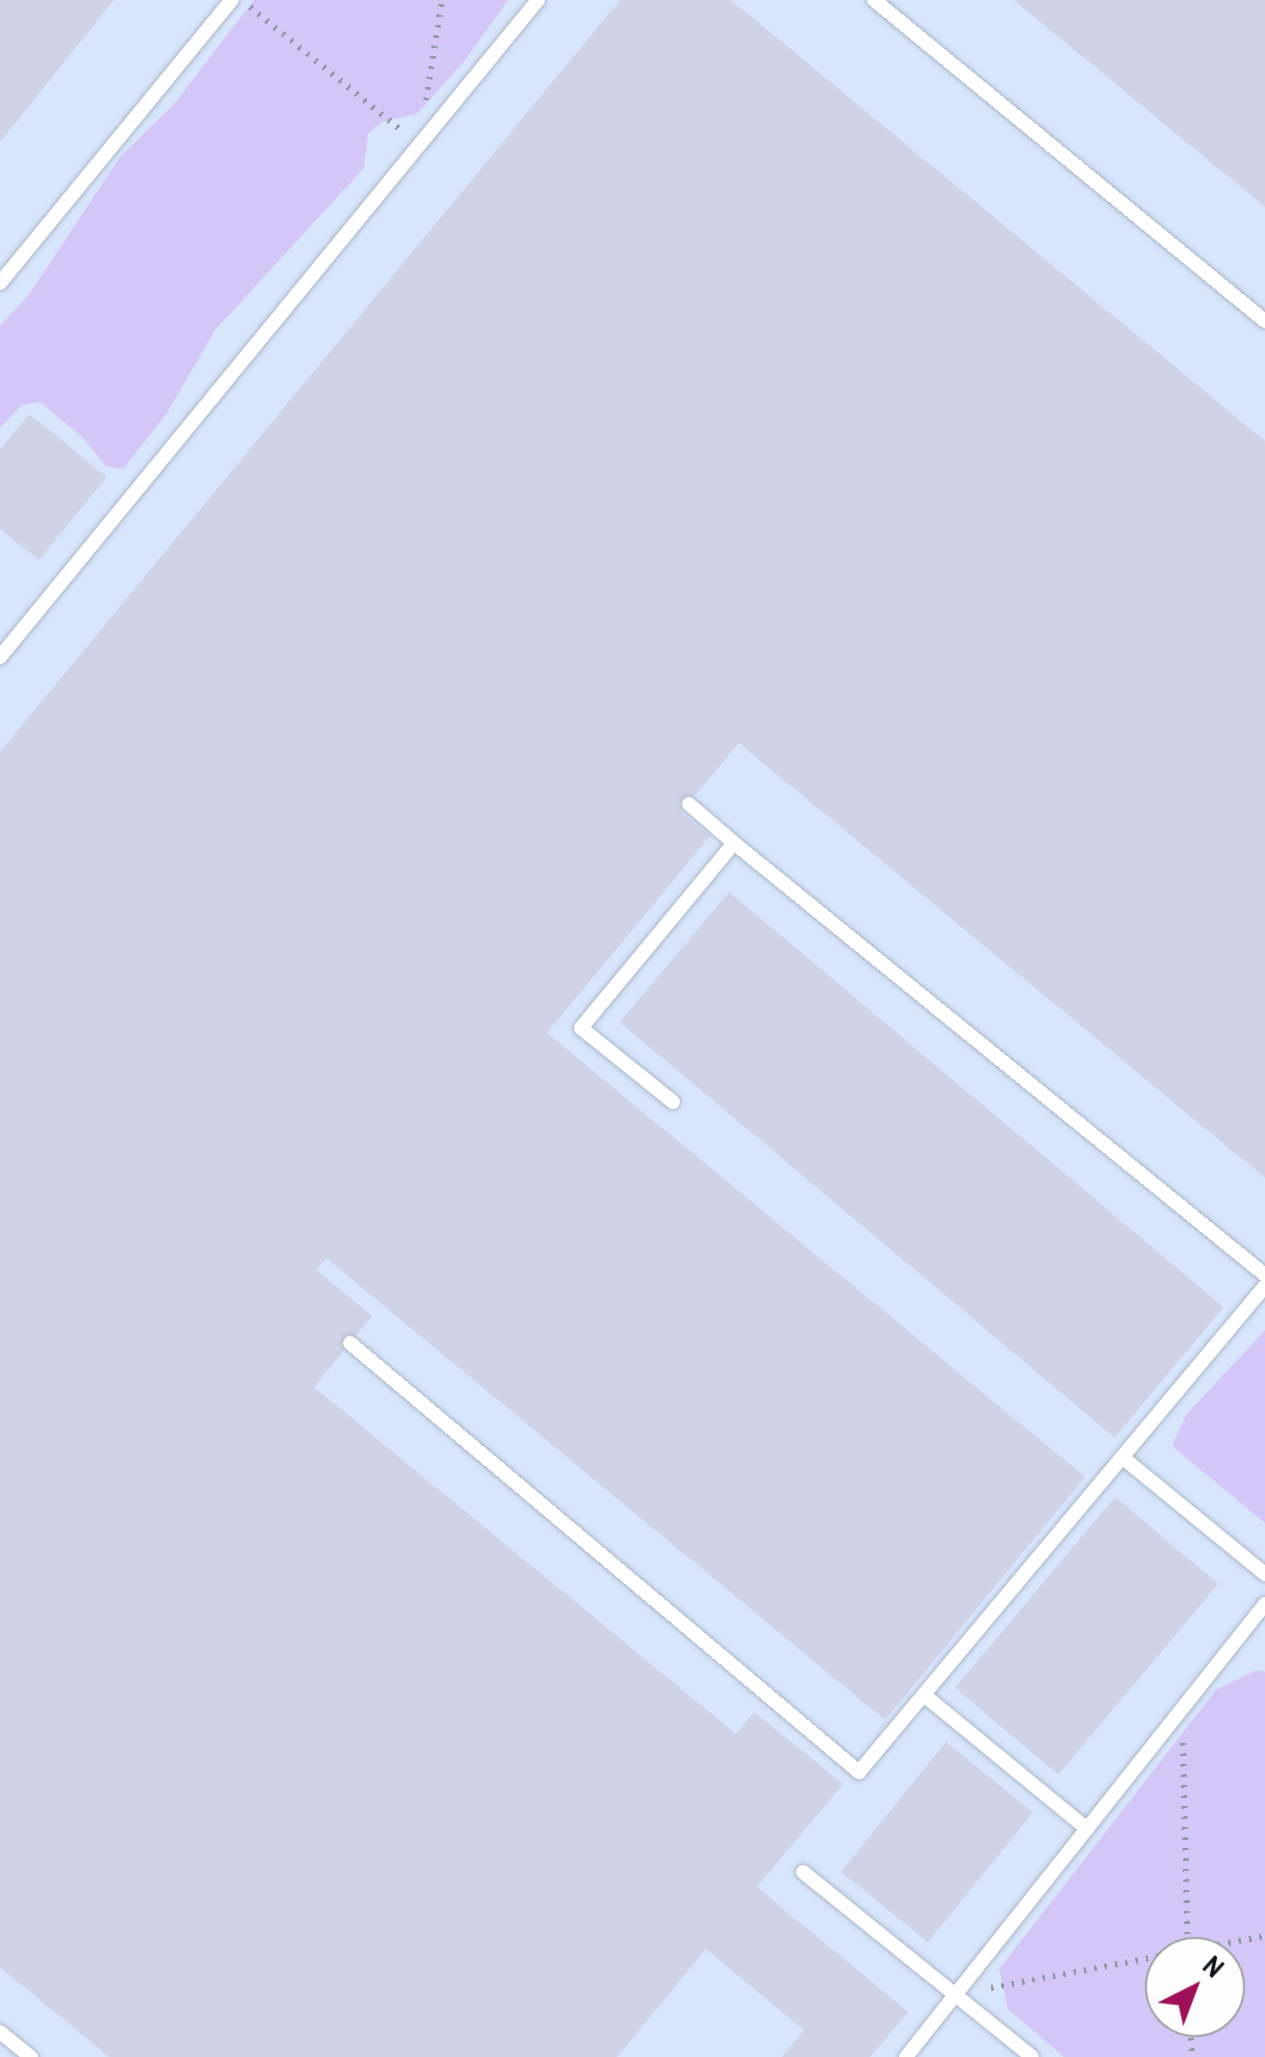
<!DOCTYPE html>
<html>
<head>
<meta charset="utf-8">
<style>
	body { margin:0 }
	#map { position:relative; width:1265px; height:2057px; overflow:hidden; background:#e8f1fe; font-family:"Archivo Narrow",sans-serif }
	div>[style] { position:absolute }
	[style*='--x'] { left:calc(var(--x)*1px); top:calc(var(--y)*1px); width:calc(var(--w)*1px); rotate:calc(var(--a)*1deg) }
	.built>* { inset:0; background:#d7e6fd }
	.green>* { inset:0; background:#d5c6f8 }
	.building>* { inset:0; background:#d0d3e6; transform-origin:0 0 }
	.path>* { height:6px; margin-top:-3px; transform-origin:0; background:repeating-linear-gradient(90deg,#9299a3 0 2.5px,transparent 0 10.5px) }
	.roads { filter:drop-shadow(0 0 2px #acb6c6) drop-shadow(0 0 2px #acb6c6) }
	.service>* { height:14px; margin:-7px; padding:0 7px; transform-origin:7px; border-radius:7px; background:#fff }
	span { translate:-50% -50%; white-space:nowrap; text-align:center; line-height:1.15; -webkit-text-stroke:9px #fdfdfd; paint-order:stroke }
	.north { position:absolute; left:1145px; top:1937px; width:100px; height:100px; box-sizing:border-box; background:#fdfdfd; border:2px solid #9d9ea0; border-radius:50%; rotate:42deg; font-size:28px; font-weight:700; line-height:40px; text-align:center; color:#0c0f15 }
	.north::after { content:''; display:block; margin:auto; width:35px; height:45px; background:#a01059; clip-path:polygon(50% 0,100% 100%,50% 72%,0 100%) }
</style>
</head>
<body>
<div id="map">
	<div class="built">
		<div style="clip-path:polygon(evenodd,0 0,1265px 0,1265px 2057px,0 2057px,0 0,1165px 1957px,1225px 1957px,1225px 2017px,1165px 2017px,1165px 1957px)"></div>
	</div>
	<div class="green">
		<div style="clip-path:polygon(254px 0,508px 0,466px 59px,417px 114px,381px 122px,368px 134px,364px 168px,215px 330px,167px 413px,123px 469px,106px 466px,82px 437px,40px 402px,22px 405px,0 428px,0 326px,30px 293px,120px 157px,174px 104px)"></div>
		<div style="clip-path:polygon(1265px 1330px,1265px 1523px,1172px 1446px,1186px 1415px)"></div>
		<div style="clip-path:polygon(evenodd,1257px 1670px,1265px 1672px,1265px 2057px,1064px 2057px,1008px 2009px,999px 1969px,1216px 1690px,1257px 1670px,1165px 1957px,1225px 1957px,1225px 2017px,1165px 2017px,1165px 1957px)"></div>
	</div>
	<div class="building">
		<div style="clip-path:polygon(0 0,114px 0,0 142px)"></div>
		<div style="clip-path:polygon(620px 0,731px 0,1265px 441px,1265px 1178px,739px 743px,681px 812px,710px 836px,547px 1033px,1085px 1477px,885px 1720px,326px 1258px,316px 1270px,372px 1316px,314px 1387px,736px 1734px,754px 1712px,843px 1784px,757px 1887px,908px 2012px,870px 2057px,782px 2057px,804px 2030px,706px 1949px,617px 2057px,109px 2057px,0 1967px,0 752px)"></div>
		<div style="clip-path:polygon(1014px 0,1265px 0,1265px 207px)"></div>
		<div style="clip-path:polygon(29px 414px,107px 477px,39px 560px,0 529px,0 450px)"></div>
		<div style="left:729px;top:892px;width:646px;height:170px;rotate:40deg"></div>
		<div style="left:1115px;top:1497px;width:135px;height:249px;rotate:40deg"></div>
		<div style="left:946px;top:1742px;width:112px;height:167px;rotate:39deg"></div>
	</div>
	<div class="path">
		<div style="--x:250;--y:7;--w:198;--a:39.2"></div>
		<div style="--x:426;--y:100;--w:101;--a:-80.9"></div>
		<div style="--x:1183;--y:1743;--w:214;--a:88.7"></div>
		<div style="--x:991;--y:1988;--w:279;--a:-10.7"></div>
		<div style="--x:1190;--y:2017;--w:40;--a:87.1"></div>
	</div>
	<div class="roads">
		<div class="service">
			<div style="--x:874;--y:0;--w:506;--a:39.39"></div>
			<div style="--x:0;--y:283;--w:366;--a:-50.7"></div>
			<div style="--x:0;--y:657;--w:849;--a:-50.69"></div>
			<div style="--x:689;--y:804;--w:60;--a:40.9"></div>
			<div style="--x:673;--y:1102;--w:118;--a:-141.2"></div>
			<div style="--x:581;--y:1028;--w:240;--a:-50.4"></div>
			<div style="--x:734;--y:843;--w:685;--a:39.13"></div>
			<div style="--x:350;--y:1343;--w:666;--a:40.13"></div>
			<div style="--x:859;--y:1772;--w:633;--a:-50.12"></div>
			<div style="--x:1122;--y:1457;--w:185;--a:39.3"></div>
			<div style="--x:924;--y:1695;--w:211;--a:39.4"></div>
			<div style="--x:803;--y:1872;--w:294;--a:38.9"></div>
			<div style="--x:0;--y:2032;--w:40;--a:39"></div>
			<div style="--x:906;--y:2057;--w:578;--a:-51.6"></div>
		</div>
	</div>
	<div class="north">N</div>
</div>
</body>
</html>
